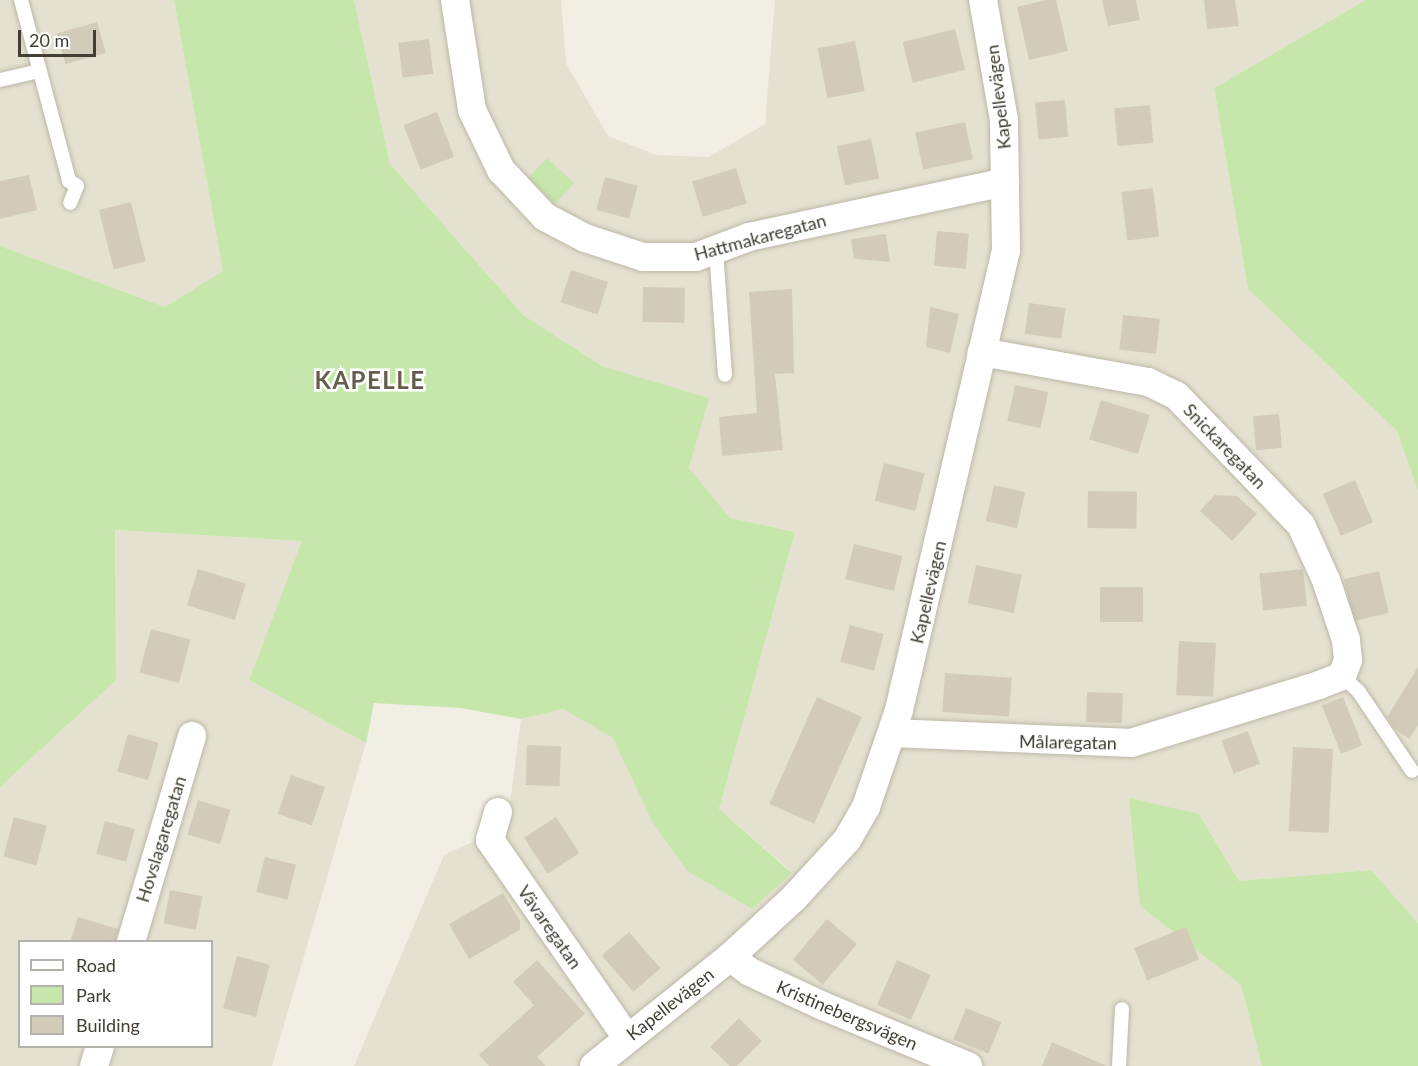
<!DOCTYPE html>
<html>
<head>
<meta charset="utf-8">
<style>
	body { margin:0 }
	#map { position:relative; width:1418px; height:1066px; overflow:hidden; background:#f1eee3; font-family:Lato,sans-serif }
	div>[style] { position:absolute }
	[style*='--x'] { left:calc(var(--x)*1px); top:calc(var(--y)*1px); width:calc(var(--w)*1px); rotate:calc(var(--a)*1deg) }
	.residential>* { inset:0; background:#e5e1d1 }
	.green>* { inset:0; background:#c6e6ab; transform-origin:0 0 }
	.building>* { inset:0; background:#d3cbb9; transform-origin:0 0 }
	.roads { filter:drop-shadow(0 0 2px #bcb7a6) drop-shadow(0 0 2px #bcb7a6) }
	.service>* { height:14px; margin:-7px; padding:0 7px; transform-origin:7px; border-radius:7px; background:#fff }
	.minor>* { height:28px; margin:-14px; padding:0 14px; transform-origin:14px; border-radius:14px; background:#fff }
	span { translate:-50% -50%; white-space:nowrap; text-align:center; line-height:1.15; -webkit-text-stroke:5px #fff; paint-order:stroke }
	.street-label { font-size:18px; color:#433e33 }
	.district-label { font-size:24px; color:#655d4b; font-weight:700; letter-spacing:1.5px }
	.legend { position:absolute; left:18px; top:940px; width:195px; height:108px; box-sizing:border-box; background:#fff; border:2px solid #b4b2ad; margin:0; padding:8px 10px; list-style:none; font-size:18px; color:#433e33 }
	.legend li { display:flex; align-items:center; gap:12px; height:30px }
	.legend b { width:30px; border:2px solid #b4b2ad }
	.scale { position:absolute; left:18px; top:30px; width:78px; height:27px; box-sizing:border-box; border:3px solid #433e33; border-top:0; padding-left:8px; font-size:18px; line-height:21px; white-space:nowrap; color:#433e33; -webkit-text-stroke:4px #fff; paint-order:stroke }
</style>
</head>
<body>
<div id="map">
	<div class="residential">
		<div style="clip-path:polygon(0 0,174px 0,223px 271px,165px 307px,0 246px)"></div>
		<div style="clip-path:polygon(354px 0,561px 0,566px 63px,608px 136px,656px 155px,709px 157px,765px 124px,775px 0,1366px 0,1214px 88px,1248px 289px,1397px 431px,1418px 491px,1418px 923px,1371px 870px,1239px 881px,1199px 814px,1140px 906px,1241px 985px,1262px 1066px,354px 1066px,444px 855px,507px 826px,521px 719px,563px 709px,613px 738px,651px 820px,687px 871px,752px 909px,792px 872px,719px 809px,795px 532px,730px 518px,689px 468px,708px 398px,602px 366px,523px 315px,390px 164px)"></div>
		<div style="clip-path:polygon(evenodd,115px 530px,303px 541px,249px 680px,366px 743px,272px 1066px,0 1066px,0 787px,116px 680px,115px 530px,20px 942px,212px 942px,212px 1046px,20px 1046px,20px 942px)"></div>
	</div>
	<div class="green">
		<div style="clip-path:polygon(174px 0,354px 0,390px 164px,523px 315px,602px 366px,709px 398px,689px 468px,730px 518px,795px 532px,719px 809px,792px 873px,752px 909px,687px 871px,651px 820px,613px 738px,563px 709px,521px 719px,461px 708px,374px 703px,366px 743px,249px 680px,302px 541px,115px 530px,116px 680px,0 787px,0 246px,165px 307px,223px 271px)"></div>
		<div style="clip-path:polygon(1366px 0,1418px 0,1418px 491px,1397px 431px,1248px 289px,1214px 88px)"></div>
		<div style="left:547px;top:158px;width:37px;height:28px;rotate:43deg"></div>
		<div style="clip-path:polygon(1129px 798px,1199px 814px,1239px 881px,1371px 870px,1418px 923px,1418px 1066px,1262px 1066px,1241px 985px,1140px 906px)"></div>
	</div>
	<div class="building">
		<div style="clip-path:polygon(1046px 0,1056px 0,1068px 51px,1029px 60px,1017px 7px)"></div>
		<div style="clip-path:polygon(1102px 0,1136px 0,1140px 20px,1108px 26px)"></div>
		<div style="clip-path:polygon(1204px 0,1235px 0,1239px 26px,1207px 29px)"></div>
		<div style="left:97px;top:22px;width:32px;height:42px;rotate:74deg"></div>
		<div style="left:955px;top:29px;width:42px;height:54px;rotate:76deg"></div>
		<div style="left:429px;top:39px;width:35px;height:31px;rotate:83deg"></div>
		<div style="left:855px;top:41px;width:51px;height:38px;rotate:79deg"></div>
		<div style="left:1065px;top:100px;width:37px;height:30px;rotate:85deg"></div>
		<div style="left:1150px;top:105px;width:38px;height:36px;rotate:85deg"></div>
		<div style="left:437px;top:112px;width:48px;height:36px;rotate:69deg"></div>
		<div style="left:965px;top:122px;width:38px;height:51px;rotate:78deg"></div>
		<div style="left:871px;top:139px;width:40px;height:35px;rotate:78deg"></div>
		<div style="left:736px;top:168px;width:37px;height:46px;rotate:73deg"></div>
		<div style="clip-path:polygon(29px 175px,37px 210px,0 219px,0 181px)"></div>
		<div style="left:605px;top:177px;width:34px;height:34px;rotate:15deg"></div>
		<div style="left:1153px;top:188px;width:49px;height:32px;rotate:83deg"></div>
		<div style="left:131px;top:202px;width:61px;height:33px;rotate:76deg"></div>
		<div style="left:937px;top:231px;width:32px;height:35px;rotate:5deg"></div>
		<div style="clip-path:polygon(886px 234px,890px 262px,854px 259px,851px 239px)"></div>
		<div style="left:571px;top:270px;width:39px;height:34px;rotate:18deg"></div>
		<div style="left:643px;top:287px;width:42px;height:35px;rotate:1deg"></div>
		<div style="clip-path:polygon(792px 289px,794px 373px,775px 374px,783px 450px,722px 456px,719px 417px,757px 413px,749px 292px)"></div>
		<div style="left:1029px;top:303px;width:37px;height:31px;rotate:8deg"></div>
		<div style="clip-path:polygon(930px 307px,959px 314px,950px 353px,926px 347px)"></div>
		<div style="left:1123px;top:315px;width:37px;height:35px;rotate:6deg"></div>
		<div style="left:1015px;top:385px;width:34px;height:37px;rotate:12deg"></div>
		<div style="left:1101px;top:400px;width:51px;height:41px;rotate:17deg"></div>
		<div style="left:1279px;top:414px;width:34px;height:26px;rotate:85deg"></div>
		<div style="left:884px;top:463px;width:42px;height:39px;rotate:14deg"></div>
		<div style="left:1355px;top:480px;width:46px;height:35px;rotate:67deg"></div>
		<div style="left:994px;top:485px;width:32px;height:37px;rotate:13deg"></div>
		<div style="left:1088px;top:491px;width:49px;height:37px;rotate:1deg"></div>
		<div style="clip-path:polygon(1215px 495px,1237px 496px,1257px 514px,1232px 541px,1200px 511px)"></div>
		<div style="left:854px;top:544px;width:50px;height:36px;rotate:14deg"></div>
		<div style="left:976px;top:565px;width:47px;height:39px;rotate:12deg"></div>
		<div style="left:198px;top:569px;width:50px;height:38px;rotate:17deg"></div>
		<div style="left:1303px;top:569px;width:37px;height:44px;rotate:84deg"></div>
		<div style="left:1379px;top:571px;width:43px;height:36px;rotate:77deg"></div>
		<div style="left:1100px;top:587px;width:43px;height:35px"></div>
		<div style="left:850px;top:625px;width:35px;height:38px;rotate:15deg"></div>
		<div style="left:151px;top:629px;width:41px;height:45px;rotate:15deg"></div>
		<div style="left:1179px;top:641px;width:37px;height:54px;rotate:3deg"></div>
		<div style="clip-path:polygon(1418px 667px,1418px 725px,1409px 739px,1396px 730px,1387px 717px)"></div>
		<div style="left:945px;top:673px;width:67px;height:39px;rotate:4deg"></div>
		<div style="left:1087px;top:692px;width:36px;height:30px;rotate:2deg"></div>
		<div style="left:817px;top:697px;width:49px;height:117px;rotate:24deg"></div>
		<div style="left:1343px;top:697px;width:52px;height:23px;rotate:68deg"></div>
		<div style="left:1248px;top:731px;width:35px;height:28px;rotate:70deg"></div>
		<div style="left:128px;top:734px;width:32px;height:39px;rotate:16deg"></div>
		<div style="left:527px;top:745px;width:34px;height:40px;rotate:2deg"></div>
		<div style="left:1293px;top:747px;width:40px;height:84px;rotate:3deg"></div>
		<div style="left:291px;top:775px;width:36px;height:41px;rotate:19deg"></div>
		<div style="left:198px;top:800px;width:34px;height:36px;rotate:17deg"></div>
		<div style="left:14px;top:817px;width:34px;height:41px;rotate:15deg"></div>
		<div style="left:556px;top:817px;width:43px;height:38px;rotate:57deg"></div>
		<div style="left:105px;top:821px;width:31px;height:34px;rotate:15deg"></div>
		<div style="left:265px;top:857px;width:32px;height:36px;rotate:14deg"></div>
		<div style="left:170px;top:890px;width:33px;height:34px;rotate:11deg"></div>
		<div style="clip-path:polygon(503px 893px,520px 921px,520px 930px,469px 959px,449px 924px)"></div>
		<div style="clip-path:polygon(78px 917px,118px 929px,115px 942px,70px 942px)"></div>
		<div style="left:827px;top:919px;width:39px;height:53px;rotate:40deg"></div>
		<div style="left:1186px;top:927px;width:35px;height:56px;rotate:68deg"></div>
		<div style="left:629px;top:932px;width:48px;height:36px;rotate:49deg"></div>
		<div style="left:237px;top:956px;width:34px;height:54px;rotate:15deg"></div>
		<div style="clip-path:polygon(537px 960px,585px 1014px,537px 1057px,546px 1066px,489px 1066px,479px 1055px,534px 1005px,513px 982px)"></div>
		<div style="left:897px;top:960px;width:37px;height:49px;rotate:24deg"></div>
		<div style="left:966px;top:1008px;width:38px;height:34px;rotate:22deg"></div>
		<div style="clip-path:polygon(739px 1018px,762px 1041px,737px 1066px,730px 1066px,710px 1047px)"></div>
		<div style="clip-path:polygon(1052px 1042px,1107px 1066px,1042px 1066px)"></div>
	</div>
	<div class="roads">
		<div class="service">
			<div style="--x:21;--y:0;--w:187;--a:75.1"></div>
			<div style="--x:69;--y:181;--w:9;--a:32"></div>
			<div style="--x:77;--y:186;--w:18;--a:112"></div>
			<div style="--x:0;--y:80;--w:39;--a:-13"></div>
			<div style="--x:716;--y:250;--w:125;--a:85.9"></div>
			<div style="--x:1342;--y:676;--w:23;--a:43"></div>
			<div style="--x:1359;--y:692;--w:95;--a:56.1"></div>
			<div style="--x:1119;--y:1066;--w:57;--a:-87"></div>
		</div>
		<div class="minor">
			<div style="--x:455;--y:0;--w:111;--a:81.2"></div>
			<div style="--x:472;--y:110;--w:67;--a:64.2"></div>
			<div style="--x:501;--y:170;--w:64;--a:46.9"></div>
			<div style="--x:545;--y:217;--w:45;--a:27.7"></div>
			<div style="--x:585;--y:238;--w:61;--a:18.1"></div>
			<div style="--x:643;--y:257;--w:53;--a:0"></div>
			<div style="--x:696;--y:257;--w:57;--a:-20.7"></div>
			<div style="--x:749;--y:237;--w:262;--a:-12.1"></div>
			<div style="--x:893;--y:733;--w:238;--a:2.4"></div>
			<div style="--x:1131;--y:743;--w:197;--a:-17.1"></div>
			<div style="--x:1319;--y:685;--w:25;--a:-21"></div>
			<div style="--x:1342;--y:676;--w:17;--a:-69"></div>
			<div style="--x:1348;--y:660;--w:20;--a:-96"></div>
			<div style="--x:1346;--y:640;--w:63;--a:-108.4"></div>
			<div style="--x:1326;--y:580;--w:60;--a:-114.4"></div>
			<div style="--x:1301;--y:525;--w:179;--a:-133.9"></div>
			<div style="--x:1177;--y:396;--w:32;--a:-154"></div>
			<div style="--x:1148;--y:382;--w:169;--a:-169.8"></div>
			<div style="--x:498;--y:812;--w:29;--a:106"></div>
			<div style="--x:490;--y:840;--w:241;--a:55.3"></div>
			<div style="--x:131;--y:942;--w:215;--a:-73.5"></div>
			<div style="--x:730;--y:957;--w:25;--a:37"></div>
			<div style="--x:750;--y:972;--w:81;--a:25"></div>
			<div style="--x:823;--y:1006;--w:157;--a:22.5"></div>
			<div style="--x:94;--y:1066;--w:21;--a:-73"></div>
			<div style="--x:594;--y:1066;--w:174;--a:-38.7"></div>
			<div style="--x:730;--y:957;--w:87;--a:-42.7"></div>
			<div style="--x:794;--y:898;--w:79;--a:-47.6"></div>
			<div style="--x:847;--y:840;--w:38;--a:-60"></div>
			<div style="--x:866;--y:807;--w:102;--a:-71.2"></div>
			<div style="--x:899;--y:710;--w:471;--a:-76.9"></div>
			<div style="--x:1006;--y:251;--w:131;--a:-90.9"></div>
			<div style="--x:1004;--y:120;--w:122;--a:-99.9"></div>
		</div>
	</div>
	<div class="street-label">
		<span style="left:998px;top:97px;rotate:-97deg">Kapellevägen</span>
		<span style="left:760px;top:237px;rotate:-15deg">Hattmakaregatan</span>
		<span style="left:1225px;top:446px;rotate:46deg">Snickaregatan</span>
		<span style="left:928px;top:592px;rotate:-77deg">Kapellevägen</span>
		<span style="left:1068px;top:742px;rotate:1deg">Målaregatan</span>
		<span style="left:161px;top:839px;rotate:-73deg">Hovslagaregatan</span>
		<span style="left:550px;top:927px;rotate:55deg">Vävaregatan</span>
		<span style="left:670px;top:1004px;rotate:-38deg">Kapellevägen</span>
		<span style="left:847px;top:1015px;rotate:23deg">Kristinebergsvägen</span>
	</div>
	<div class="district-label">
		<span style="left:370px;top:380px">KAPELLE</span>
	</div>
	<ul class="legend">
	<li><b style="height:8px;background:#fff"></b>Road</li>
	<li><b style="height:16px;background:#c6e6ab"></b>Park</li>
	<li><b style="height:16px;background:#d3cbb9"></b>Building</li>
	</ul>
	<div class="scale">20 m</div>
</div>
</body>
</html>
